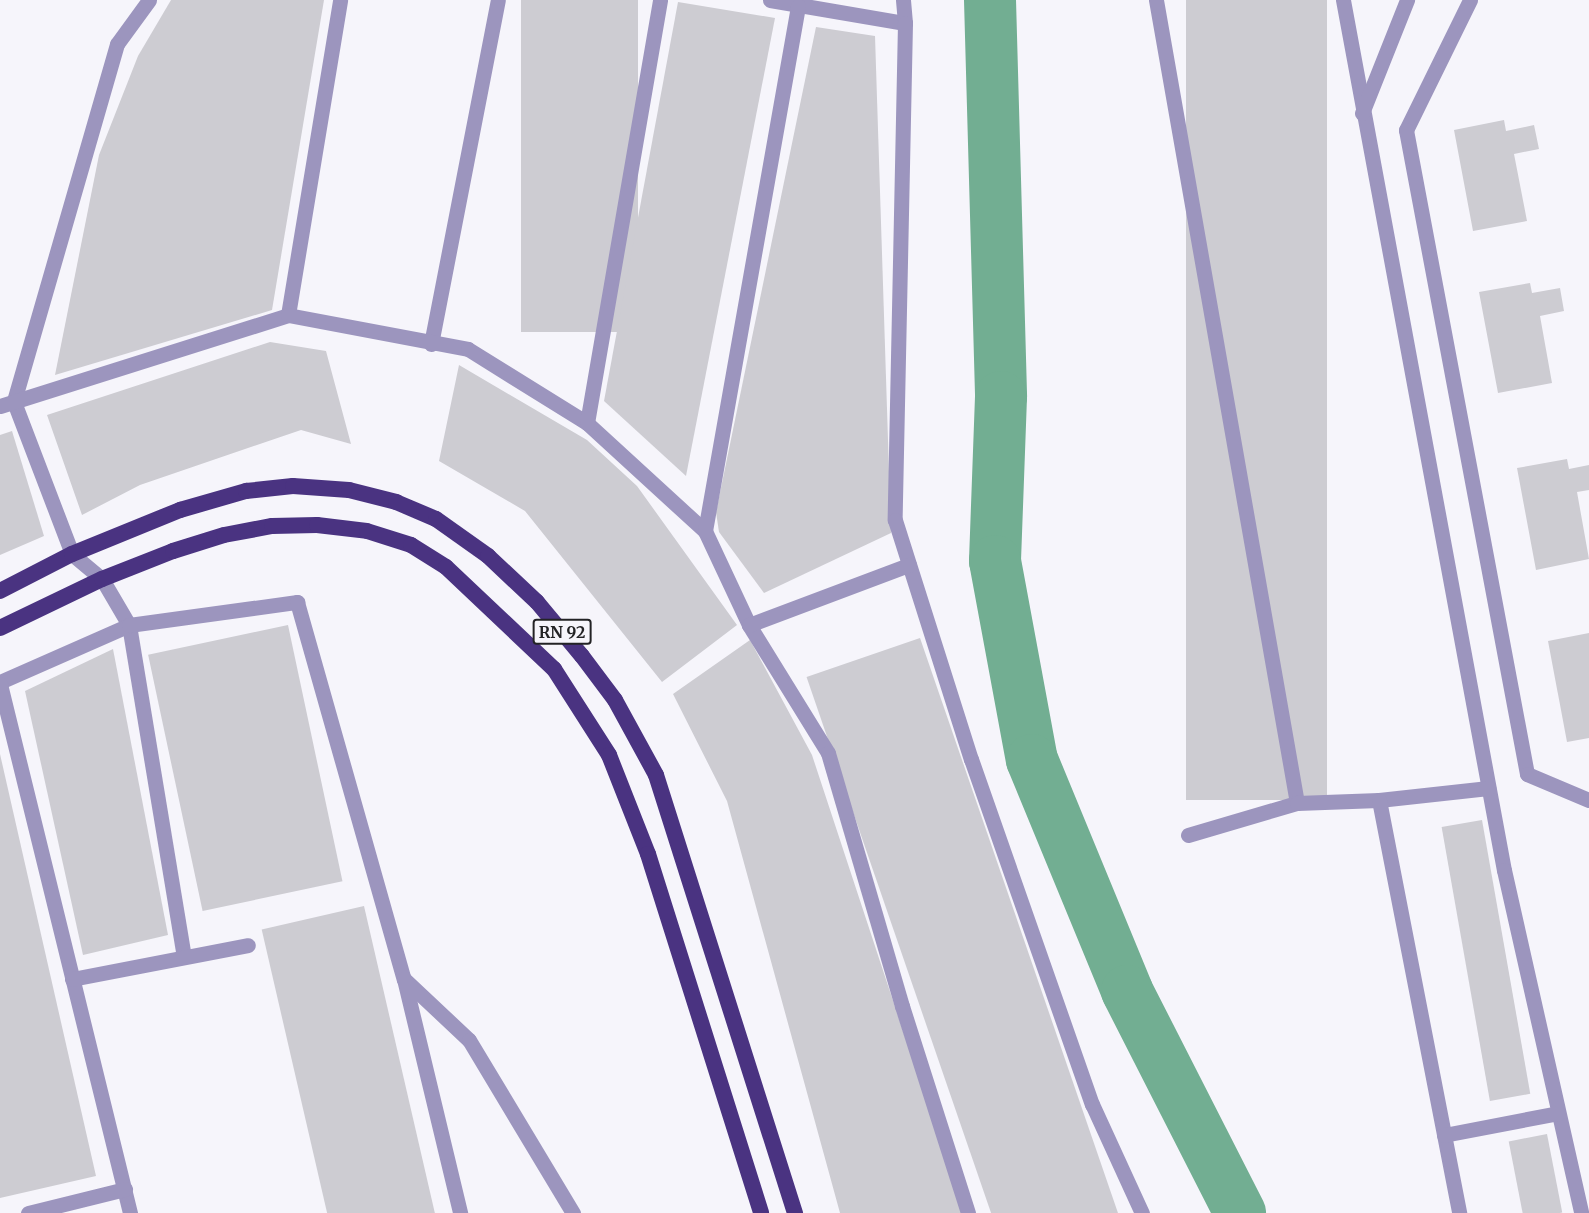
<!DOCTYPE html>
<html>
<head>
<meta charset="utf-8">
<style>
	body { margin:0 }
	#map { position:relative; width:1589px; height:1213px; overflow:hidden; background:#f6f5fb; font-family:Merriweather,serif }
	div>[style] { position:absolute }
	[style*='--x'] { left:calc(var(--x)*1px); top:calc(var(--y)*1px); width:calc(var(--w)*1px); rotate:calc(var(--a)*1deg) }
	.river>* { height:52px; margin:-26px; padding:0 26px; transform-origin:26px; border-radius:26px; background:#72ae92 }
	.building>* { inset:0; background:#cdccd2; transform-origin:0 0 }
	.minor>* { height:15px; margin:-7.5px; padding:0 7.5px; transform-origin:7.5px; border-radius:7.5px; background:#9c95be }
	.trunk>* { height:16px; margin:-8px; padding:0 8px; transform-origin:8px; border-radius:8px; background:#4a3381 }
	span { translate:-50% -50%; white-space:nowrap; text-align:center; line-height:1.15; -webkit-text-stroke:6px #f6f5fb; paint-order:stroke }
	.shield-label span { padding:2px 4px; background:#f6f5fb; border:2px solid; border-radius:4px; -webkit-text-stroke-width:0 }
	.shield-label { font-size:16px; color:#232325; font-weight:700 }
</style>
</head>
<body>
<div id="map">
	<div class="river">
		<div style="--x:990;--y:0;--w:397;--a:88.4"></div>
		<div style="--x:1001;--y:397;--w:164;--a:92.1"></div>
		<div style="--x:995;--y:561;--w:202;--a:79.5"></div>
		<div style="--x:1032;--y:760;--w:250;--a:67.6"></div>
		<div style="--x:1127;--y:991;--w:249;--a:63"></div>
	</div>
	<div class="building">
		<div style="clip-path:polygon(171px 0,324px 0,272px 310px,55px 375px,99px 155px,138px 56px)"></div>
		<div style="left:521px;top:0;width:117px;height:332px"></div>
		<div style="left:1186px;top:0;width:141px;height:800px"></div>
		<div style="clip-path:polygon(678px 2px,775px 18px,686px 476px,604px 401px)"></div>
		<div style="clip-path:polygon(816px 27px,875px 36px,891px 533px,764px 593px,719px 532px,716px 512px)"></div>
		<div style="clip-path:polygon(1504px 120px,1506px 131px,1534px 125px,1539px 149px,1514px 154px,1527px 221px,1473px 231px,1454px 130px)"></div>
		<div style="clip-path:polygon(1530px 283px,1532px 293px,1560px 288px,1564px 311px,1540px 316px,1552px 383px,1498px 393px,1479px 292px)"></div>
		<div style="clip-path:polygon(270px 342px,326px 351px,351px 444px,301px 430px,140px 485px,82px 515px,47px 415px)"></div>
		<div style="clip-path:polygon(459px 365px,587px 440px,637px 486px,737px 625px,662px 682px,525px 511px,439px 461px)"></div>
		<div style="clip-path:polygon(12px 431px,44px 536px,0 555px,0 435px)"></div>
		<div style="clip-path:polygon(1567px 459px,1569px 469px,1589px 465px,1589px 490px,1577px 492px,1589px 559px,1536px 570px,1517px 468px)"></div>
		<div style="left:288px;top:625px;width:262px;height:143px;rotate:78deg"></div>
		<div style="clip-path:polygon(1589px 633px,1589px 738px,1567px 742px,1548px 641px)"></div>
		<div style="left:920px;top:638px;width:610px;height:120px;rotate:71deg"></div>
		<div style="clip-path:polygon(750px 640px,812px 755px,963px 1213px,840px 1213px,727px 801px,673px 694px)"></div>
		<div style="clip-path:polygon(113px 649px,168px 935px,83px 955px,25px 691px)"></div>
		<div style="clip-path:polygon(0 754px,96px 1176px,0 1198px)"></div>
		<div style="left:1482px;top:820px;width:278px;height:41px;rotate:80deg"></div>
		<div style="left:364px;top:906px;width:315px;height:105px;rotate:77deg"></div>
		<div style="left:1547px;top:1134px;width:80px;height:39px;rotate:79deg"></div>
	</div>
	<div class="minor">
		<div style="--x:149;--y:0;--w:54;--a:126"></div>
		<div style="--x:117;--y:44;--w:373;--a:106.1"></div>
		<div style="--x:14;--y:402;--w:163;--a:69.1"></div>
		<div style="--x:72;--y:554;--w:39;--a:40"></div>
		<div style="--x:102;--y:579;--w:53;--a:59.6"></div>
		<div style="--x:129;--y:625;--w:336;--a:80.6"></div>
		<div style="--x:770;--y:0;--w:137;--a:9.7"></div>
		<div style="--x:903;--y:0;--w:23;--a:85"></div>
		<div style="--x:905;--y:23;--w:497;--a:91.2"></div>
		<div style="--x:895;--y:520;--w:251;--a:72.4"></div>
		<div style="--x:971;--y:759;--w:366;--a:70.7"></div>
		<div style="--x:1092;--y:1104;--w:120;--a:65.4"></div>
		<div style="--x:1156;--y:0;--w:815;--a:80.04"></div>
		<div style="--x:1343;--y:0;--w:885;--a:79.52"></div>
		<div style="--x:1504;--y:870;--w:352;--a:77.3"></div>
		<div style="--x:1470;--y:0;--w:145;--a:116.2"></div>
		<div style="--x:1406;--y:130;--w:655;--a:79.36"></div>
		<div style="--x:1527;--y:774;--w:67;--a:22.8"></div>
		<div style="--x:1362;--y:113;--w:122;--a:-68.3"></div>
		<div style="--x:288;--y:315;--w:319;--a:-80.6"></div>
		<div style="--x:431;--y:344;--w:350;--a:-79"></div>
		<div style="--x:0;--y:406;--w:302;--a:-17.5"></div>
		<div style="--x:288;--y:315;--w:183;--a:10.7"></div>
		<div style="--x:468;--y:349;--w:140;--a:31.9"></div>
		<div style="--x:587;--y:423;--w:160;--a:42.5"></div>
		<div style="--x:705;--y:531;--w:104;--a:64.9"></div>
		<div style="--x:749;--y:625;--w:150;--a:58.3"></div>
		<div style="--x:828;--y:753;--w:264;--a:73.7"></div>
		<div style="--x:902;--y:1006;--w:217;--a:72.3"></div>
		<div style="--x:587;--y:423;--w:429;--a:-80.2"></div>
		<div style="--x:705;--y:531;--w:533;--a:-79.95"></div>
		<div style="--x:749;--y:625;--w:171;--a:-20.6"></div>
		<div style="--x:0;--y:682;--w:141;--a:-23.8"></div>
		<div style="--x:129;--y:625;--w:170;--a:-7.8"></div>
		<div style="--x:297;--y:602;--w:392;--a:74.2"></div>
		<div style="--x:404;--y:979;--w:241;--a:76.5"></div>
		<div style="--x:0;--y:684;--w:545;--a:76.19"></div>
		<div style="--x:1379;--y:800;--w:110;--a:-6.3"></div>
		<div style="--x:1188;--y:835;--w:114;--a:-16.4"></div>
		<div style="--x:1297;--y:803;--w:82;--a:-2.1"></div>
		<div style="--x:1379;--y:800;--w:421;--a:79"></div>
		<div style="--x:72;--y:979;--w:179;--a:-10.9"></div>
		<div style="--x:404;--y:979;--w:89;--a:43.2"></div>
		<div style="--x:469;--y:1040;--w:202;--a:59"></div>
		<div style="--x:1444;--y:1135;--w:116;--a:-10.9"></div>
		<div style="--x:28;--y:1213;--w:100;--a:-13.9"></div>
	</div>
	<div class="trunk">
		<div style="--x:0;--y:591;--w:81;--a:-27.2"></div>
		<div style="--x:72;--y:554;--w:117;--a:-22.2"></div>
		<div style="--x:180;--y:510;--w:69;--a:-16.1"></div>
		<div style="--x:246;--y:491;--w:47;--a:-6.1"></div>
		<div style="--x:293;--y:486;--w:56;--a:4.1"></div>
		<div style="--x:349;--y:490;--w:49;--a:14.3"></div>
		<div style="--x:396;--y:502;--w:43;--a:23"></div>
		<div style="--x:436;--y:519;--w:64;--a:35.4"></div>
		<div style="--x:488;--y:556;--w:67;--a:43.2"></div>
		<div style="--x:537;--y:602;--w:70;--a:50.2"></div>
		<div style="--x:582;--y:656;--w:55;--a:53.1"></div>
		<div style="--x:615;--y:700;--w:85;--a:61.3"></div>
		<div style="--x:656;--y:775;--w:460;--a:72.4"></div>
		<div style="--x:0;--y:628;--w:113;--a:-25.7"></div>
		<div style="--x:102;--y:579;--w:76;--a:-21.5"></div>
		<div style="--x:173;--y:551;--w:53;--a:-17.4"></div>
		<div style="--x:224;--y:535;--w:49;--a:-10.6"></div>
		<div style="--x:272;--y:526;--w:45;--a:-1.3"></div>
		<div style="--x:317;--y:525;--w:50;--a:6.8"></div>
		<div style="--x:367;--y:531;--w:46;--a:17.7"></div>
		<div style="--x:411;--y:545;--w:41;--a:32.2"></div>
		<div style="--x:446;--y:567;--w:149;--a:43.4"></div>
		<div style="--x:554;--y:669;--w:102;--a:57.4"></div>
		<div style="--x:609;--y:755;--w:106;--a:68.5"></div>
		<div style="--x:648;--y:854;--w:376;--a:72.5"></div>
	</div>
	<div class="shield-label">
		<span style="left:562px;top:632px">RN 92</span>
	</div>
</div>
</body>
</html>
